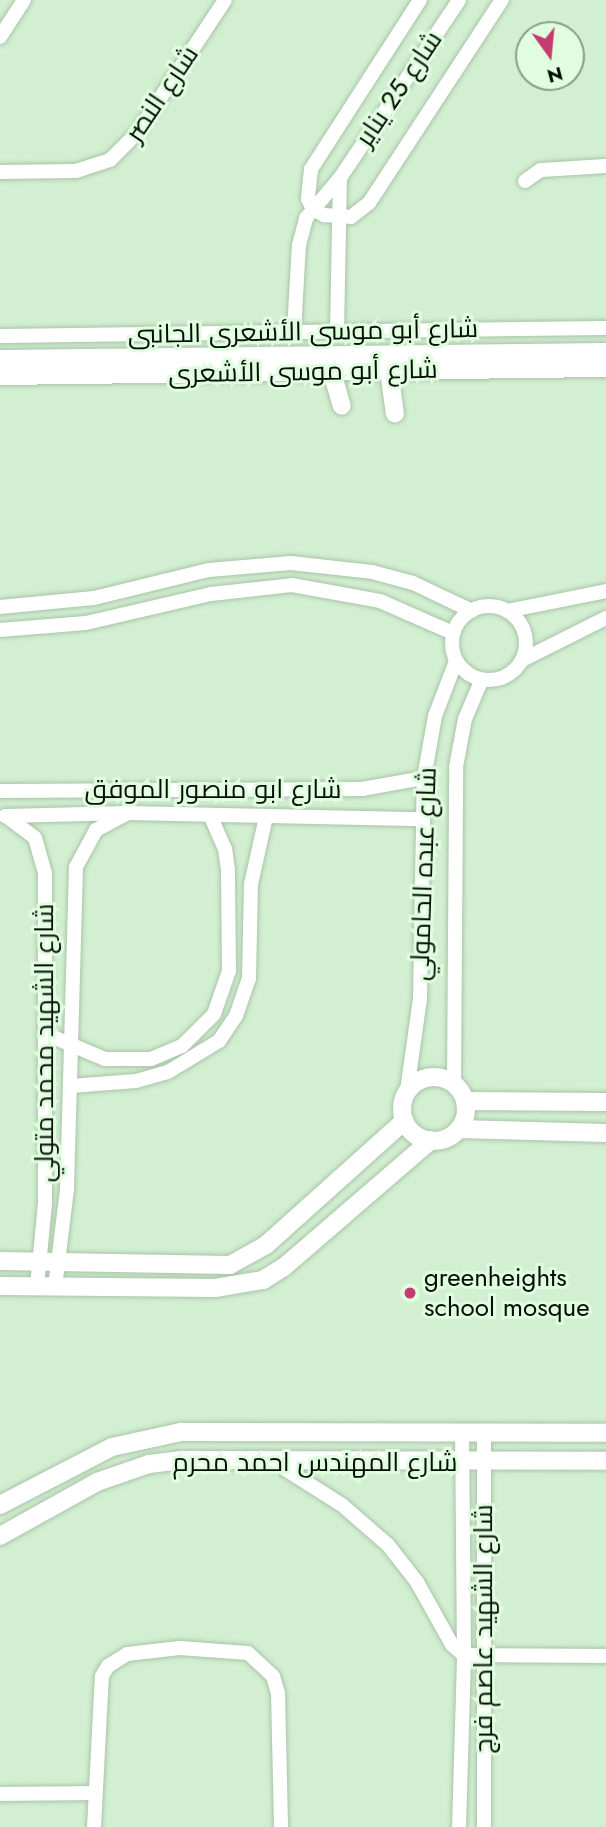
<!DOCTYPE html>
<html>
<head>
<meta charset="utf-8">
<style>
	body { margin:0 }
	#map { position:relative; width:606px; height:1827px; overflow:hidden; background:#d3efd2; font-family:Jost,Cairo,sans-serif }
	div>[style] { position:absolute }
	[style*='--x'] { left:calc(var(--x)*1px); top:calc(var(--y)*1px); width:calc(var(--w)*1px); rotate:calc(var(--a)*1deg) }
	.roads { filter:drop-shadow(0 0 2px #a9c4a8) drop-shadow(0 0 2px #a9c4a8) }
	.minor>* { height:14px; margin:-7px; padding:0 7px; transform-origin:7px; border-radius:7px; background:#fff }
	.minor>.ring { margin:-7px; padding:0; box-sizing:content-box; background:none; border:14px solid #fff; border-radius:50% }
	.tertiary>* { height:18px; margin:-9px; padding:0 9px; transform-origin:9px; border-radius:9px; background:#fff }
	.tertiary>.ring { margin:-9px; padding:0; box-sizing:content-box; background:none; border:18px solid #fff; border-radius:50% }
	.dots>* { width:19px; height:19px; translate:-50% -50%; box-sizing:border-box; border:4px solid #e0fddf; border-radius:50% }
	span { translate:-50% -50%; white-space:nowrap; text-align:center; line-height:1.15; -webkit-text-stroke:6px #e0fddf; paint-order:stroke }
	.street-label { font-size:26px; color:#050e05 }
	.poi-label { font-size:26px; color:#050e05 }
	.left { translate:0 -50%; text-align:left }
	.north { position:absolute; left:515px; top:21px; width:70px; height:70px; box-sizing:border-box; background:#e0fddf; border:2px solid #889d88; border-radius:50%; rotate:165deg; font-size:19px; font-weight:700; line-height:28px; text-align:center; color:#050e05 }
	.north::after { content:''; display:block; margin:auto; width:24px; height:32px; background:#c63b70; clip-path:polygon(50% 0,100% 100%,50% 72%,0 100%) }
</style>
</head>
<body>
<div id="map">
	<div class="roads">
		<div class="minor">
			<div style="--x:420;--y:0;--w:201;--a:122.8"></div>
			<div style="--x:311;--y:169;--w:30;--a:96"></div>
			<div style="--x:308;--y:199;--w:11;--a:63"></div>
			<div style="--x:313;--y:209;--w:13;--a:29"></div>
			<div style="--x:324;--y:215;--w:27;--a:4"></div>
			<div style="--x:351;--y:217;--w:23;--a:-38"></div>
			<div style="--x:369;--y:203;--w:243;--a:-56.8"></div>
			<div style="--x:0;--y:37;--w:44;--a:-57"></div>
			<div style="--x:0;--y:172;--w:76;--a:-0.8"></div>
			<div style="--x:76;--y:171;--w:36;--a:-18"></div>
			<div style="--x:110;--y:160;--w:38;--a:-45"></div>
			<div style="--x:137;--y:133;--w:159;--a:-56.5"></div>
			<div style="--x:525;--y:181;--w:19;--a:-35"></div>
			<div style="--x:541;--y:170;--w:65;--a:-3.5"></div>
			<div style="--x:294;--y:331;--w:86;--a:-86.7"></div>
			<div style="--x:299;--y:245;--w:28;--a:-75"></div>
			<div style="--x:306;--y:218;--w:52;--a:-49.6"></div>
			<div style="--x:340;--y:178;--w:214;--a:-56.2"></div>
			<div style="--x:337;--y:332;--w:154;--a:-88.9"></div>
			<div style="--x:0;--y:336;--w:606;--a:-0.76"></div>
			<div class="ring" style="left:452px;top:606px;width:60px;height:60px"></div>
			<div style="--x:0;--y:607;--w:94;--a:-5.5"></div>
			<div style="--x:94;--y:598;--w:118;--a:-13.7"></div>
			<div style="--x:209;--y:570;--w:82;--a:-4.9"></div>
			<div style="--x:291;--y:563;--w:81;--a:6.3"></div>
			<div style="--x:372;--y:572;--w:42;--a:15"></div>
			<div style="--x:413;--y:583;--w:65;--a:25.4"></div>
			<div style="--x:507;--y:611;--w:101;--a:-11.4"></div>
			<div style="--x:0;--y:630;--w:86;--a:-4.7"></div>
			<div style="--x:86;--y:623;--w:128;--a:-13.1"></div>
			<div style="--x:211;--y:594;--w:81;--a:-6.3"></div>
			<div style="--x:292;--y:585;--w:89;--a:10.3"></div>
			<div style="--x:380;--y:601;--w:80;--a:23.7"></div>
			<div style="--x:522;--y:660;--w:94;--a:-26.6"></div>
			<div style="--x:0;--y:791;--w:362;--a:-0.3"></div>
			<div style="--x:362;--y:789;--w:63;--a:-10.1"></div>
			<div style="--x:5;--y:816;--w:123;--a:-1.4"></div>
			<div style="--x:128;--y:813;--w:294;--a:1.2"></div>
			<div style="--x:6;--y:816;--w:36;--a:37"></div>
			<div style="--x:35;--y:838;--w:37;--a:74"></div>
			<div style="--x:45;--y:874;--w:329;--a:90"></div>
			<div style="--x:45;--y:1203;--w:83;--a:95.5"></div>
			<div style="--x:46;--y:1034;--w:64;--a:23"></div>
			<div style="--x:105;--y:1059;--w:46;--a:0"></div>
			<div style="--x:151;--y:1059;--w:34;--a:-23"></div>
			<div style="--x:182;--y:1046;--w:45;--a:-45"></div>
			<div style="--x:214;--y:1014;--w:46;--a:-70.8"></div>
			<div style="--x:229;--y:971;--w:101;--a:-90.6"></div>
			<div style="--x:228;--y:870;--w:21;--a:-98"></div>
			<div style="--x:225;--y:849;--w:37;--a:-114"></div>
			<div style="--x:454;--y:1084;--w:317;--a:-89.6"></div>
			<div style="--x:456;--y:767;--w:49;--a:-79.4"></div>
			<div style="--x:465;--y:719;--w:43;--a:-67"></div>
			<div style="--x:71;--y:1086;--w:65;--a:-4.4"></div>
			<div style="--x:136;--y:1081;--w:33;--a:-16"></div>
			<div style="--x:168;--y:1072;--w:60;--a:-31.3"></div>
			<div style="--x:219;--y:1041;--w:30;--a:-56"></div>
			<div style="--x:236;--y:1016;--w:39;--a:-71"></div>
			<div style="--x:249;--y:979;--w:95;--a:-88.8"></div>
			<div style="--x:251;--y:884;--w:69;--a:-77.4"></div>
			<div style="--x:407;--y:1091;--w:93;--a:-82"></div>
			<div style="--x:420;--y:999;--w:221;--a:-89"></div>
			<div style="--x:424;--y:778;--w:63;--a:-79.9"></div>
			<div style="--x:435;--y:716;--w:59;--a:-69.1"></div>
			<div style="--x:55;--y:1287;--w:99;--a:-83"></div>
			<div style="--x:67;--y:1189;--w:322;--a:-88.4"></div>
			<div style="--x:76;--y:867;--w:42;--a:-61.6"></div>
			<div style="--x:96;--y:830;--w:36;--a:-28"></div>
			<div style="--x:274;--y:1462;--w:80;--a:32.3"></div>
			<div style="--x:342;--y:1505;--w:61;--a:41"></div>
			<div style="--x:388;--y:1545;--w:47;--a:51.9"></div>
			<div style="--x:417;--y:1582;--w:72;--a:60.9"></div>
			<div style="--x:452;--y:1645;--w:16;--a:40"></div>
			<div style="--x:464;--y:1655;--w:142;--a:0.4"></div>
			<div style="--x:0;--y:1794;--w:94;--a:-0.6"></div>
			<div style="--x:94;--y:1827;--w:151;--a:-87"></div>
			<div style="--x:102;--y:1676;--w:12;--a:-59"></div>
			<div style="--x:108;--y:1666;--w:22;--a:-32"></div>
			<div style="--x:127;--y:1654;--w:53;--a:-6.5"></div>
			<div style="--x:180;--y:1648;--w:68;--a:4.2"></div>
			<div style="--x:248;--y:1653;--w:34;--a:43"></div>
			<div style="--x:273;--y:1676;--w:18;--a:74"></div>
			<div style="--x:278;--y:1693;--w:134;--a:88.7"></div>
			<div style="--x:459;--y:1827;--w:172;--a:-88.3"></div>
			<div style="--x:464;--y:1655;--w:223;--a:-90.5"></div>
			<div style="--x:484;--y:1827;--w:395;--a:-90"></div>
		</div>
		<div class="tertiary">
			<div style="--x:0;--y:359;--w:606;--a:-0.66"></div>
			<div style="--x:389;--y:371;--w:43;--a:82.1"></div>
			<div style="--x:332;--y:372;--w:35;--a:74"></div>
			<div style="--x:0;--y:376;--w:606;--a:-0.76"></div>
			<div class="ring" style="left:402px;top:1077px;width:46px;height:46px"></div>
			<div style="--x:465;--y:1101;--w:141;--a:0.4"></div>
			<div style="--x:459;--y:1129;--w:147;--a:1.6"></div>
			<div style="--x:0;--y:1261;--w:230;--a:1"></div>
			<div style="--x:230;--y:1265;--w:41;--a:-29.1"></div>
			<div style="--x:266;--y:1245;--w:186;--a:-41.9"></div>
			<div style="--x:0;--y:1286;--w:215;--a:0.5"></div>
			<div style="--x:215;--y:1288;--w:49;--a:-9.5"></div>
			<div style="--x:263;--y:1280;--w:25;--a:-32"></div>
			<div style="--x:284;--y:1267;--w:194;--a:-40.8"></div>
			<div style="--x:0;--y:1505;--w:126;--a:-27.4"></div>
			<div style="--x:112;--y:1447;--w:71;--a:-12.3"></div>
			<div style="--x:181;--y:1432;--w:425;--a:0.1"></div>
			<div style="--x:0;--y:1536;--w:111;--a:-29.1"></div>
			<div style="--x:97;--y:1482;--w:55;--a:-19.1"></div>
			<div style="--x:149;--y:1464;--w:31;--a:-7"></div>
			<div style="--x:180;--y:1460;--w:426;--a:0.1"></div>
		</div>
	</div>
	<div class="dots">
		<div style="left:410px;top:1293px;background:#c63b70"></div>
	</div>
	<div class="street-label">
		<span style="left:399px;top:89px;rotate:-56deg">شارع 25 يناير</span>
		<span style="left:162px;top:94px;rotate:-56deg">شارع النصر</span>
		<span style="left:303px;top:332px;rotate:-1deg">شارع أبو موسى الأشعرى الجانبى</span>
		<span style="left:303px;top:372px;rotate:-1deg">شارع أبو موسى الأشعرى</span>
		<span style="left:213px;top:790px">شارع ابو منصور الموفق</span>
		<span style="left:424px;top:874px;rotate:-88deg">شارع عبده الحامولي</span>
		<span style="left:45px;top:1043px;rotate:-90deg">شارع الشهيد محمد متولي</span>
		<span style="left:315px;top:1463px">شارع المهندس احمد محرم</span>
		<span style="left:484px;top:1629px;rotate:-90deg">شارع الشهيد عاصم فرج</span>
	</div>
	<div class="poi-label">
		<span class="left" style="left:424px;top:1293px">greenheights<br>school mosque</span>
	</div>
	<div class="north">N</div>
</div>
</body>
</html>
